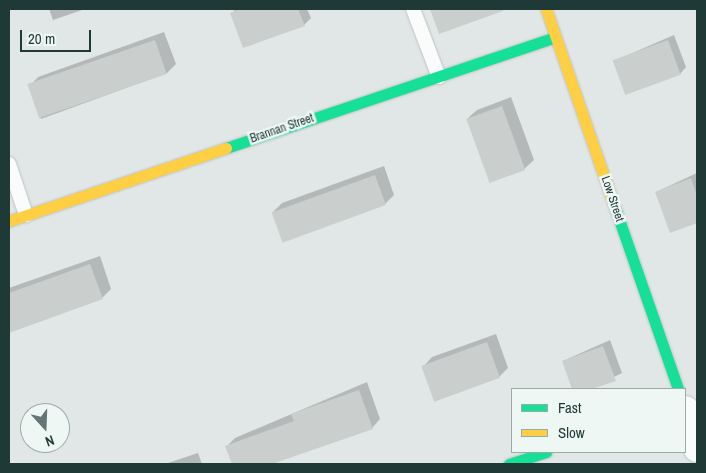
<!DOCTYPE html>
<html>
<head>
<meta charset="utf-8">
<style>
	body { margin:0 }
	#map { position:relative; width:706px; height:473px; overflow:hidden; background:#e1e7e6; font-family:"Archivo Narrow",sans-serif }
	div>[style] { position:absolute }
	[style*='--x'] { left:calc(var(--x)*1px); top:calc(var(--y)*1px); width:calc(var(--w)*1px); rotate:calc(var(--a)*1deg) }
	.shadow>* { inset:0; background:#0003 }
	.building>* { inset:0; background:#cacfce; transform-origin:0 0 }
	.roads { filter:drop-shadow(0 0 1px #bec4c3) drop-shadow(0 0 1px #bec4c3) }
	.lane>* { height:14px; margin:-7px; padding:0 7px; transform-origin:7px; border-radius:7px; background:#fafbfb }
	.street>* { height:28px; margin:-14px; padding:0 14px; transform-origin:14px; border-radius:14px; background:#fafbfb }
	.fast>* { height:11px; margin:-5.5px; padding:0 5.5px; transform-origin:5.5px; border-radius:5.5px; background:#16e098 }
	.slow>* { height:11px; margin:-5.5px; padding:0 5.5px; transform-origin:5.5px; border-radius:5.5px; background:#ffcf43 }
	span { translate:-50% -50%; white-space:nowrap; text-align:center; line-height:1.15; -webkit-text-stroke:5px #eef7f4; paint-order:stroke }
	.street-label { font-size:12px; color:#1f3937 }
	.frame { position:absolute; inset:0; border:10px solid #1f3937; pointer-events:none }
	.legend { position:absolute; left:511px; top:388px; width:175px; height:65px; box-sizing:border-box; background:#eef7f4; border:1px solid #9baba8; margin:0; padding:6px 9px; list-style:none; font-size:15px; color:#1f3937 }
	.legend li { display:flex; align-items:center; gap:10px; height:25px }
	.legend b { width:25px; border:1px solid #9baba8 }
	.north { position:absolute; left:20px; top:403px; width:50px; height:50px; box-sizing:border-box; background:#eef7f4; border:1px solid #9baba8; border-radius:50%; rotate:160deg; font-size:14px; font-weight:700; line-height:20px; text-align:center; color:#1f3937 }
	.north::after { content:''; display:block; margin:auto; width:18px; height:22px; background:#637674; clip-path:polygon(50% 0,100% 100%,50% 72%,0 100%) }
	.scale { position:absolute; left:20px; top:30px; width:71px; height:22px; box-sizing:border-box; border:2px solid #1f3937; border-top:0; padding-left:6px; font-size:15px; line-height:18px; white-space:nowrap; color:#1f3937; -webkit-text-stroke:4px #eef7f4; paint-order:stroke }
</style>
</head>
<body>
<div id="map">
	<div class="shadow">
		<div style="clip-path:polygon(49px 9px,85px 9px,53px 20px)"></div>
		<div style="clip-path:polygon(236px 9px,307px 9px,311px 18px,304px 25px,232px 13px)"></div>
		<div style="clip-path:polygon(431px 9px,483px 9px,483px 11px,440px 33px)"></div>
		<div style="clip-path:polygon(164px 32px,176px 64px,167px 73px,41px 119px,29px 87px,38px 77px)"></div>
		<div style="clip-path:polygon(674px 35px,686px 67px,680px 74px,614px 61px)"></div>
		<div style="clip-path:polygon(511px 97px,534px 160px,524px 169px,467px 119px,477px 110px)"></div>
		<div style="clip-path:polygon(384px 166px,394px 195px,385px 204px,273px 212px,282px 203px)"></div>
		<div style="clip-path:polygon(697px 173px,697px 222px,671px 231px,656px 192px)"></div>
		<div style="clip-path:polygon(100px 256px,111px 289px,102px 298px,9px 331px,9px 288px)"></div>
		<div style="clip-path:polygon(496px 334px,508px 368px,499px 377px,423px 367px,432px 357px)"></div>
		<div style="clip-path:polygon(610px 340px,622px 373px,589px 389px,573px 389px,563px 361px)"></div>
		<div style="clip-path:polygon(367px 382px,380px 419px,372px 428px,269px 464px,233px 464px,227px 446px,235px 438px)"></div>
		<div style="clip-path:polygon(198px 453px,202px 464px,165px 464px)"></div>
	</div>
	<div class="building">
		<div style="clip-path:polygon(241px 9px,298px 9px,305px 26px,243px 48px,230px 13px)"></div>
		<div style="clip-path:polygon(430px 9px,503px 9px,503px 11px,439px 34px)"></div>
		<div style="left:155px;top:40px;width:36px;height:135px;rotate:71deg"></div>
		<div style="left:668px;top:40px;width:37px;height:59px;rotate:70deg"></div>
		<div style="left:502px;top:106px;width:68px;height:38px;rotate:70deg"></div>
		<div style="left:375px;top:175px;width:32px;height:110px;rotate:70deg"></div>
		<div style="clip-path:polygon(691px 178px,697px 196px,697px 223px,670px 233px,655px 192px)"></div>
		<div style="clip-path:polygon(90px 264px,103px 299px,9px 333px,9px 293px)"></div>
		<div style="left:487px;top:342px;width:38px;height:70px;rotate:70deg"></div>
		<div style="clip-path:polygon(603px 346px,616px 381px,592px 389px,572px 389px,562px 361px)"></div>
		<div style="clip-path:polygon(359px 390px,373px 429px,272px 464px,232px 464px,225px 446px,294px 421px,291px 414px)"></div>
	</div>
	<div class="roads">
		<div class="lane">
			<div style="--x:413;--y:9;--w:73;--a:69.1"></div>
			<div style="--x:9;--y:164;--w:54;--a:71.6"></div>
		</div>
		<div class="street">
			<div style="--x:685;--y:410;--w:40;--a:72"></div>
		</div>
		<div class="fast">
			<div style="--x:226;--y:148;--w:347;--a:-18.6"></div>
			<div style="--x:614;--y:205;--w:195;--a:70.8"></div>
			<div style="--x:509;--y:464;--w:39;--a:-18"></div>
		</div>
		<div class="slow">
			<div style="--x:546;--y:9;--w:207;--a:70.9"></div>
			<div style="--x:9;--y:221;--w:229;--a:-18.6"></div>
		</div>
	</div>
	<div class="street-label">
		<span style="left:282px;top:129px;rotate:-19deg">Brannan Street</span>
		<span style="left:612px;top:199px;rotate:71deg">Low Street</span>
	</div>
	<div class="frame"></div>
	<ul class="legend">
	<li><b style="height:6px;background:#16e098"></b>Fast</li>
	<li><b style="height:6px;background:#ffcf43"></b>Slow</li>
	</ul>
	<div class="north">N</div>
	<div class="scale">20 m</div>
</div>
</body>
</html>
